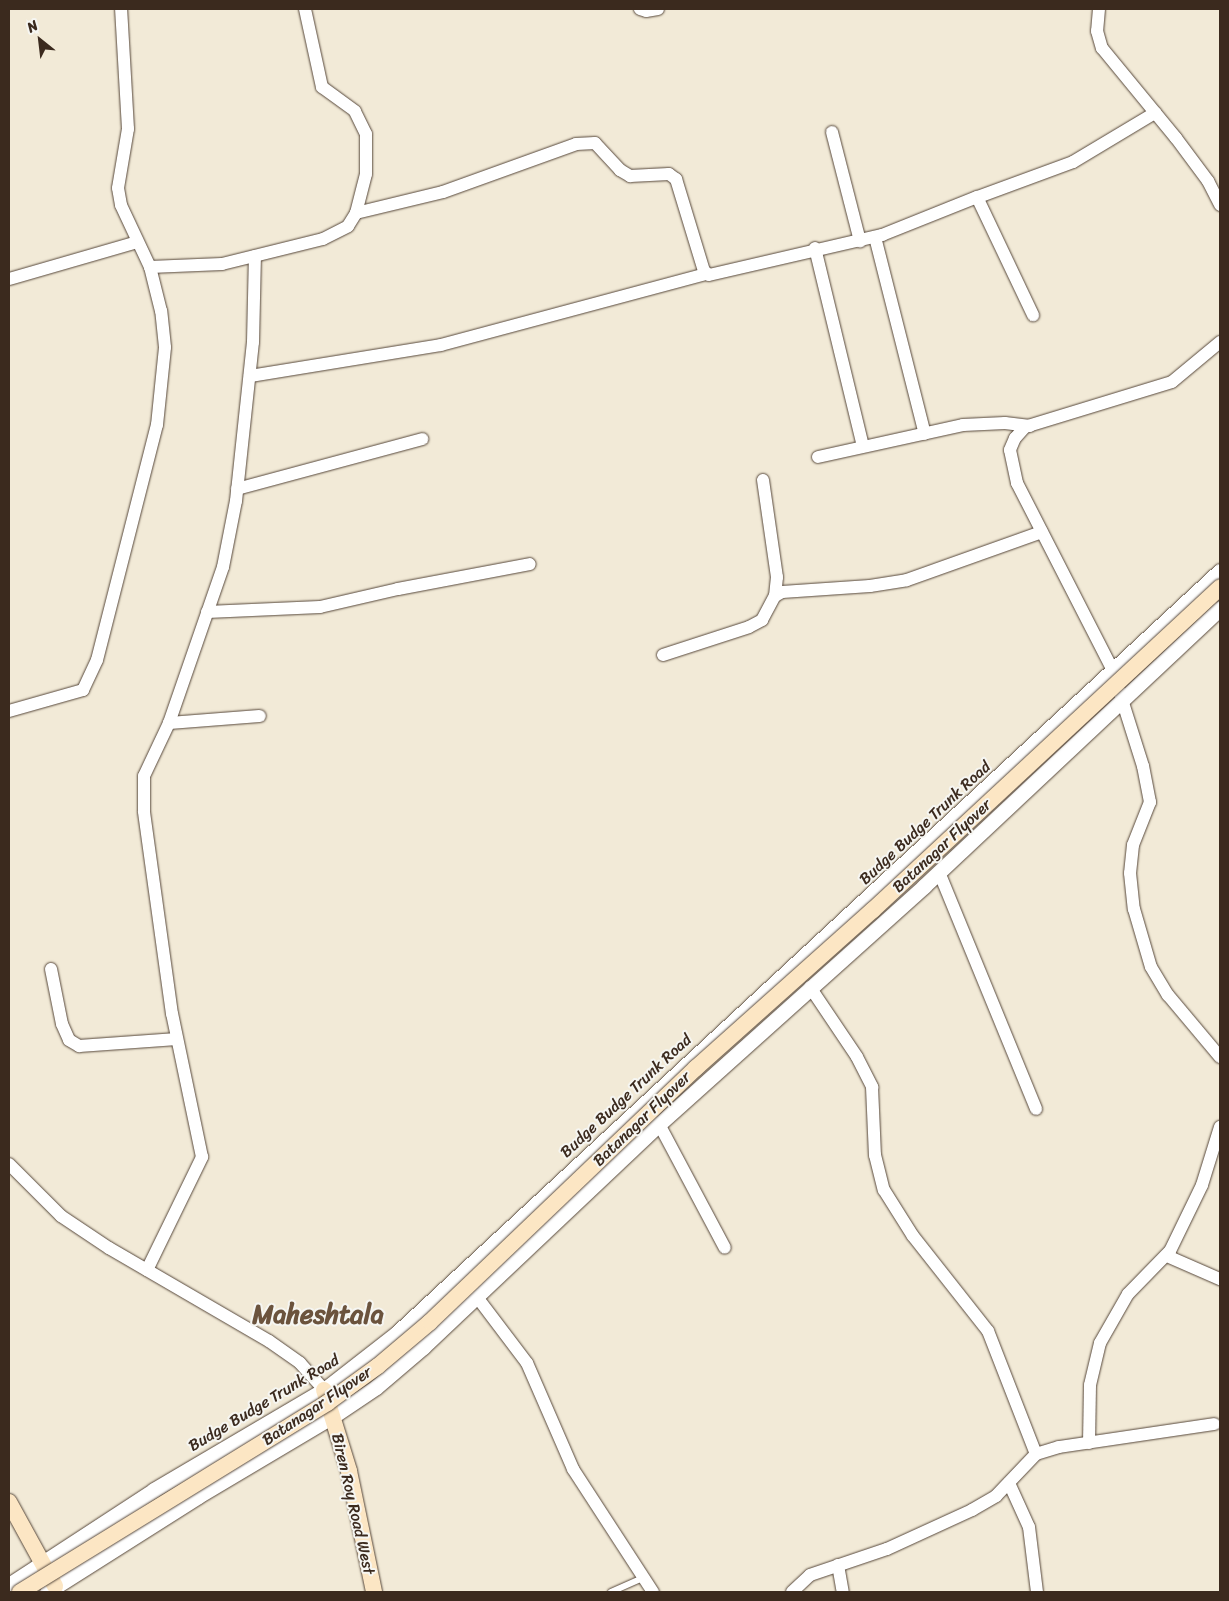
<!DOCTYPE html>
<html>
<head>
<meta charset="utf-8">
<style>
	body { margin:0 }
	#map { position:relative; width:1229px; height:1601px; overflow:hidden; background:#f2ead7; font-family:Sriracha,sans-serif }
	div>[style] { position:absolute }
	[style*='--x'] { left:calc(var(--x)*1px); top:calc(var(--y)*1px); width:calc(var(--w)*1px); rotate:calc(var(--a)*1deg) }
	.roads { filter:drop-shadow(0 0 1px #56473a) drop-shadow(0 0 1px #56473a) }
	.service>* { height:6px; margin:-3px; padding:0 3px; transform-origin:3px; border-radius:3px; background:#fff }
	.minor>* { height:12px; margin:-6px; padding:0 6px; transform-origin:6px; border-radius:6px; background:#fff }
	.tertiary>* { height:15px; margin:-7.5px; padding:0 7.5px; transform-origin:7.5px; border-radius:7.5px; background:#fff }
	.secondary>* { height:16px; margin:-8px; padding:0 8px; transform-origin:8px; border-radius:8px; background:#fce6c4 }
	.bridges { filter:drop-shadow(0 0 1px #56473a) drop-shadow(0 0 1px #56473a) }
	.secondary-bridge>* { height:16px; margin:-8px; padding:0 8px; transform-origin:8px; border-radius:8px; background:#fce6c4 }
	span { translate:-50% -50%; white-space:nowrap; text-align:center; line-height:1.15; -webkit-text-stroke:4px #f6f6f2; paint-order:stroke }
	.street-label { font-size:16px; color:#3b2a1e }
	.town-label { font-size:26px; color:#6b533d; font-weight:700 }
	.frame { position:absolute; inset:0; border:10px solid #3b2a1e; pointer-events:none }
	.north { position:absolute; left:15px; top:15px; width:50px; height:50px; -webkit-text-stroke:4px #f6f6f2; paint-order:stroke; rotate:331deg; font-size:14px; font-weight:700; line-height:20px; text-align:center; color:#3b2a1e }
	.north::after { content:''; display:block; margin:auto; width:18px; height:22px; background:#3b2a1e; clip-path:polygon(50% 0,100% 100%,50% 72%,0 100%) }
</style>
</head>
<body>
<div id="map">
	<div class="roads">
		<div class="service">
			<div style="--x:611;--y:1592;--w:34;--a:-24"></div>
		</div>
		<div class="minor">
			<div style="--x:640;--y:9;--w:6;--a:18"></div>
			<div style="--x:646;--y:11;--w:12;--a:-9"></div>
			<div style="--x:1099;--y:9;--w:22;--a:95"></div>
			<div style="--x:1097;--y:31;--w:18;--a:74"></div>
			<div style="--x:1102;--y:48;--w:117;--a:50.6"></div>
			<div style="--x:1176;--y:138;--w:54;--a:53.3"></div>
			<div style="--x:1208;--y:181;--w:27;--a:63"></div>
			<div style="--x:832;--y:132;--w:113;--a:75.6"></div>
			<div style="--x:978;--y:197;--w:101;--a:-20.2"></div>
			<div style="--x:1073;--y:162;--w:96;--a:-30.9"></div>
			<div style="--x:356;--y:213;--w:89;--a:-13.6"></div>
			<div style="--x:443;--y:192;--w:141;--a:-19.8"></div>
			<div style="--x:576;--y:144;--w:19;--a:-3"></div>
			<div style="--x:595;--y:143;--w:37;--a:47"></div>
			<div style="--x:620;--y:170;--w:12;--a:31"></div>
			<div style="--x:630;--y:176;--w:39;--a:-3"></div>
			<div style="--x:669;--y:174;--w:9;--a:36"></div>
			<div style="--x:676;--y:179;--w:96;--a:73.1"></div>
			<div style="--x:704;--y:271;--w:6;--a:39"></div>
			<div style="--x:709;--y:275;--w:178;--a:-13"></div>
			<div style="--x:882;--y:235;--w:102;--a:-21.8"></div>
			<div style="--x:977;--y:197;--w:131;--a:64.6"></div>
			<div style="--x:875;--y:237;--w:203;--a:75.8"></div>
			<div style="--x:815;--y:248;--w:204;--a:76.4"></div>
			<div style="--x:150;--y:267;--w:72;--a:-2.4"></div>
			<div style="--x:222;--y:264;--w:104;--a:-13.9"></div>
			<div style="--x:323;--y:239;--w:28;--a:-27"></div>
			<div style="--x:348;--y:226;--w:15;--a:-58"></div>
			<div style="--x:356;--y:213;--w:40;--a:-75.6"></div>
			<div style="--x:366;--y:174;--w:40;--a:-90"></div>
			<div style="--x:366;--y:134;--w:25;--a:-116"></div>
			<div style="--x:355;--y:111;--w:41;--a:-144"></div>
			<div style="--x:322;--y:87;--w:80;--a:-102.3"></div>
			<div style="--x:9;--y:279;--w:133;--a:-16.1"></div>
			<div style="--x:1220;--y:342;--w:62;--a:140.2"></div>
			<div style="--x:1172;--y:382;--w:154;--a:163"></div>
			<div style="--x:1025;--y:427;--w:15;--a:132"></div>
			<div style="--x:1015;--y:438;--w:13;--a:113"></div>
			<div style="--x:1010;--y:450;--w:34;--a:78"></div>
			<div style="--x:1017;--y:483;--w:211;--a:62.9"></div>
			<div style="--x:1113;--y:671;--w:100;--a:72.5"></div>
			<div style="--x:1143;--y:766;--w:37;--a:79"></div>
			<div style="--x:1150;--y:802;--w:46;--a:111.6"></div>
			<div style="--x:1133;--y:845;--w:28;--a:96"></div>
			<div style="--x:1130;--y:873;--w:36;--a:84"></div>
			<div style="--x:1134;--y:909;--w:60;--a:73.7"></div>
			<div style="--x:1151;--y:967;--w:33;--a:59"></div>
			<div style="--x:1168;--y:995;--w:81;--a:50"></div>
			<div style="--x:250;--y:376;--w:193;--a:-9.2"></div>
			<div style="--x:441;--y:345;--w:274;--a:-15"></div>
			<div style="--x:818;--y:457;--w:148;--a:-12.4"></div>
			<div style="--x:963;--y:425;--w:42;--a:-2.7"></div>
			<div style="--x:1005;--y:423;--w:25;--a:7"></div>
			<div style="--x:763;--y:480;--w:98;--a:81.8"></div>
			<div style="--x:777;--y:577;--w:19;--a:96"></div>
			<div style="--x:237;--y:489;--w:192;--a:-15.1"></div>
			<div style="--x:207;--y:612;--w:113;--a:-2.5"></div>
			<div style="--x:320;--y:607;--w:80;--a:-13"></div>
			<div style="--x:398;--y:589;--w:134;--a:-10.7"></div>
			<div style="--x:663;--y:655;--w:90;--a:-18"></div>
			<div style="--x:749;--y:627;--w:15;--a:-28"></div>
			<div style="--x:762;--y:620;--w:27;--a:-62"></div>
			<div style="--x:775;--y:596;--w:8;--a:-30"></div>
			<div style="--x:782;--y:592;--w:88;--a:-3.9"></div>
			<div style="--x:870;--y:586;--w:37;--a:-9"></div>
			<div style="--x:907;--y:580;--w:143;--a:-19.6"></div>
			<div style="--x:9;--y:711;--w:77;--a:-15.8"></div>
			<div style="--x:83;--y:690;--w:33;--a:-65"></div>
			<div style="--x:97;--y:660;--w:243;--a:-75.7"></div>
			<div style="--x:157;--y:425;--w:78;--a:-84.1"></div>
			<div style="--x:165;--y:347;--w:36;--a:-96"></div>
			<div style="--x:161;--y:311;--w:45;--a:-104"></div>
			<div style="--x:150;--y:267;--w:68;--a:-115.1"></div>
			<div style="--x:121;--y:205;--w:17;--a:-100"></div>
			<div style="--x:118;--y:188;--w:60;--a:-80.4"></div>
			<div style="--x:128;--y:129;--w:120;--a:-93.3"></div>
			<div style="--x:169;--y:723;--w:91;--a:-4.4"></div>
			<div style="--x:939;--y:872;--w:256;--a:67.7"></div>
			<div style="--x:51;--y:969;--w:56;--a:78.7"></div>
			<div style="--x:62;--y:1024;--w:17;--a:66"></div>
			<div style="--x:69;--y:1040;--w:12;--a:31"></div>
			<div style="--x:79;--y:1046;--w:98;--a:-4.1"></div>
			<div style="--x:810;--y:987;--w:84;--a:56.1"></div>
			<div style="--x:857;--y:1057;--w:34;--a:63"></div>
			<div style="--x:872;--y:1087;--w:68;--a:87.5"></div>
			<div style="--x:875;--y:1155;--w:36;--a:76"></div>
			<div style="--x:884;--y:1190;--w:54;--a:57.8"></div>
			<div style="--x:913;--y:1236;--w:121;--a:51.7"></div>
			<div style="--x:988;--y:1331;--w:132;--a:68.7"></div>
			<div style="--x:659;--y:1124;--w:140;--a:62"></div>
			<div style="--x:9;--y:1164;--w:74;--a:45"></div>
			<div style="--x:61;--y:1216;--w:58;--a:33.7"></div>
			<div style="--x:109;--y:1248;--w:185;--a:30.2"></div>
			<div style="--x:269;--y:1341;--w:38;--a:35"></div>
			<div style="--x:300;--y:1363;--w:36;--a:48"></div>
			<div style="--x:1167;--y:1256;--w:58;--a:23.5"></div>
			<div style="--x:147;--y:1270;--w:126;--a:-64"></div>
			<div style="--x:202;--y:1157;--w:146;--a:-101.8"></div>
			<div style="--x:172;--y:1014;--w:205;--a:-97.9"></div>
			<div style="--x:144;--y:811;--w:35;--a:-90"></div>
			<div style="--x:144;--y:776;--w:59;--a:-64.7"></div>
			<div style="--x:169;--y:723;--w:165;--a:-70.9"></div>
			<div style="--x:223;--y:567;--w:67;--a:-78.9"></div>
			<div style="--x:236;--y:501;--w:160;--a:-83.9"></div>
			<div style="--x:253;--y:342;--w:86;--a:-88.7"></div>
			<div style="--x:477;--y:1297;--w:83;--a:52.9"></div>
			<div style="--x:527;--y:1363;--w:116;--a:66.5"></div>
			<div style="--x:573;--y:1469;--w:147;--a:57"></div>
			<div style="--x:1089;--y:1443;--w:58;--a:-89"></div>
			<div style="--x:1090;--y:1385;--w:43;--a:-76.6"></div>
			<div style="--x:1100;--y:1343;--w:56;--a:-60.3"></div>
			<div style="--x:1128;--y:1294;--w:60;--a:-45.7"></div>
			<div style="--x:1170;--y:1251;--w:73;--a:-64.1"></div>
			<div style="--x:1202;--y:1185;--w:61;--a:-72.8"></div>
			<div style="--x:1009;--y:1483;--w:48;--a:65.6"></div>
			<div style="--x:1029;--y:1527;--w:65;--a:83"></div>
			<div style="--x:838;--y:1565;--w:27;--a:80"></div>
			<div style="--x:792;--y:1592;--w:25;--a:-43"></div>
			<div style="--x:810;--y:1575;--w:81;--a:-18.7"></div>
			<div style="--x:887;--y:1549;--w:94;--a:-24.6"></div>
			<div style="--x:972;--y:1510;--w:28;--a:-30"></div>
			<div style="--x:996;--y:1496;--w:58;--a:-46.4"></div>
			<div style="--x:1036;--y:1454;--w:24;--a:-17"></div>
			<div style="--x:1059;--y:1447;--w:157;--a:-8.4"></div>
		</div>
		<div class="tertiary">
			<div style="--x:9;--y:1585;--w:173;--a:-33.2"></div>
			<div style="--x:154;--y:1490;--w:197;--a:-30.5"></div>
			<div style="--x:324;--y:1390;--w:91;--a:-37.9"></div>
			<div style="--x:396;--y:1334;--w:1123;--a:-42.8"></div>
			<div style="--x:47;--y:1592;--w:179;--a:-32.4"></div>
			<div style="--x:198;--y:1496;--w:157;--a:-30.7"></div>
			<div style="--x:333;--y:1416;--w:52;--a:-34"></div>
			<div style="--x:376;--y:1387;--w:62;--a:-40.4"></div>
			<div style="--x:423;--y:1347;--w:325;--a:-43.4"></div>
			<div style="--x:659;--y:1124;--w:356;--a:-41.9"></div>
			<div style="--x:924;--y:886;--w:406;--a:-43.2"></div>
		</div>
		<div class="secondary">
			<div style="--x:324;--y:1390;--w:85;--a:72.8"></div>
			<div style="--x:349;--y:1471;--w:124;--a:78.3"></div>
			<div style="--x:9;--y:1502;--w:96;--a:61.3"></div>
		</div>
	</div>
	<div class="bridges">
		<div class="secondary-bridge">
			<div style="--x:20;--y:1592;--w:361;--a:-31.6"></div>
			<div style="--x:327;--y:1403;--w:63;--a:-36"></div>
			<div style="--x:378;--y:1366;--w:68;--a:-40.2"></div>
			<div style="--x:430;--y:1322;--w:368;--a:-43.7"></div>
			<div style="--x:696;--y:1068;--w:237;--a:-41.8"></div>
			<div style="--x:873;--y:910;--w:474;--a:-42.9"></div>
		</div>
	</div>
	<div class="street-label">
		<span style="left:925px;top:823px;rotate:-43deg">Budge Budge Trunk Road</span>
		<span style="left:942px;top:846px;rotate:-43deg">Batanagar Flyover</span>
		<span style="left:626px;top:1096px;rotate:-43deg">Budge Budge Trunk Road</span>
		<span style="left:642px;top:1119px;rotate:-44deg">Batanagar Flyover</span>
		<span style="left:264px;top:1403px;rotate:-31deg">Budge Budge Trunk Road</span>
		<span style="left:317px;top:1406px;rotate:-34deg">Batanagar Flyover</span>
		<span style="left:353px;top:1504px;rotate:77deg">Biren Roy Road West</span>
	</div>
	<div class="town-label">
		<span style="left:318px;top:1315px">Maheshtala</span>
	</div>
	<div class="frame"></div>
	<div class="north">N</div>
</div>
</body>
</html>
